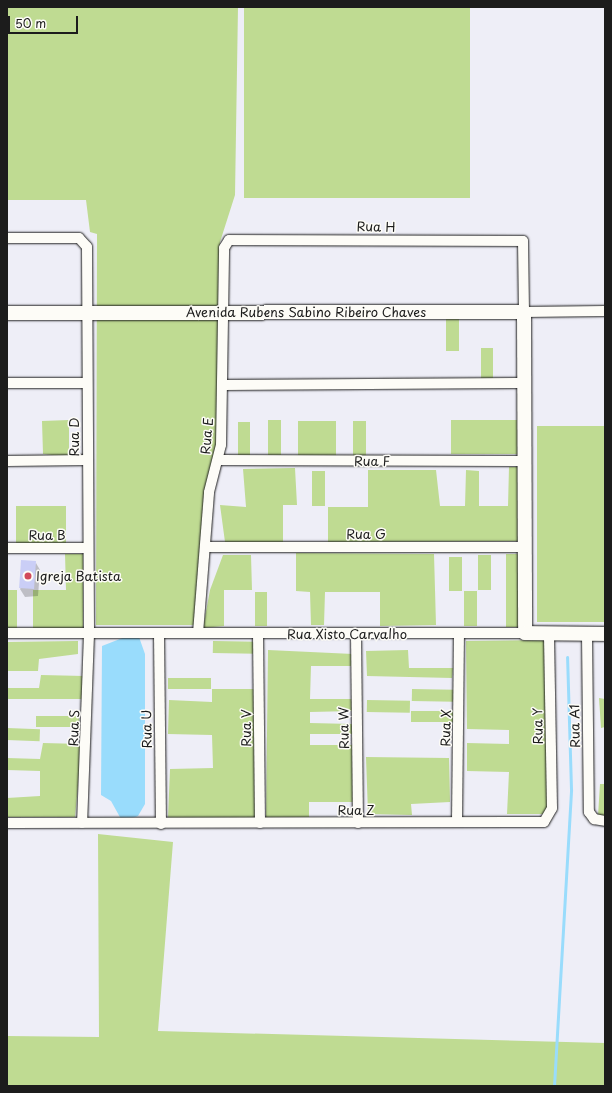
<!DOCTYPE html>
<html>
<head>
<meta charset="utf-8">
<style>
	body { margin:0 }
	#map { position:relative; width:612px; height:1093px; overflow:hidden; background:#eeeef7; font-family:"Playpen Sans",sans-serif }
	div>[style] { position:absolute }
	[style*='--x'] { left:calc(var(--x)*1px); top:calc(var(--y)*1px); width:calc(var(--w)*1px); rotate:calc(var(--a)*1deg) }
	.green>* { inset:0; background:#bfdb92; transform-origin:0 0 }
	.water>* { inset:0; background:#99dcfc }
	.shadow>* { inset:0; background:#0003 }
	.stream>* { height:3px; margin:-1.5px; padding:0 1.5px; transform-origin:1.5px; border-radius:1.5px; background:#99dcfc }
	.building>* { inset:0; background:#cacef6; transform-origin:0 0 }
	.roads { filter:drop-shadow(0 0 1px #1c1c1c) drop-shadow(0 0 1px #1c1c1c) }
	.street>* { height:10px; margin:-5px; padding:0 5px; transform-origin:5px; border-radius:5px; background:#fdfcf7 }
	.secondary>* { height:14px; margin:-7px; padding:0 7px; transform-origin:7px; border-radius:7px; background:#fdfcf7 }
	.dots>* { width:11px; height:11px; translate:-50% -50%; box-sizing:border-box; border:2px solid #fdfcf7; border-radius:50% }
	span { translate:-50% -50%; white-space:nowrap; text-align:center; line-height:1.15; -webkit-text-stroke:3px #fdfcf7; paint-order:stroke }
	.street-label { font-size:13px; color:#1c1c1c }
	.poi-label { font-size:13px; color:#1c1c1c }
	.left { translate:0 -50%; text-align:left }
	.frame { position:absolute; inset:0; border:8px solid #1c1c1c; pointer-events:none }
	.scale { position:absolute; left:8px; top:16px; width:70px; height:18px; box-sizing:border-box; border:2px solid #1c1c1c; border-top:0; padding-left:5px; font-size:12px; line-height:14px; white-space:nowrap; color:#1c1c1c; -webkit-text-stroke:3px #fdfcf7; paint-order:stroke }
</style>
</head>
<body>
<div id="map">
	<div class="green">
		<div style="clip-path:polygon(7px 7px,238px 7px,235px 195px,220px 242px,219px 451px,198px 625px,96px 625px,97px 234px,90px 232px,86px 200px,7px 200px)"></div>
		<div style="left:244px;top:7px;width:226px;height:191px"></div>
		<div style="left:446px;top:317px;width:13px;height:34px"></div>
		<div style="left:481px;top:348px;width:12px;height:31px"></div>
		<div style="clip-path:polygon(69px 420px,69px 457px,43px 454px,42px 421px)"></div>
		<div style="left:268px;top:420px;width:13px;height:35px"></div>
		<div style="left:451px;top:420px;width:71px;height:34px"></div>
		<div style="left:298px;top:421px;width:38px;height:35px"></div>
		<div style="left:353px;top:421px;width:13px;height:35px"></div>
		<div style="left:238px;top:422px;width:12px;height:34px"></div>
		<div style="left:605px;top:426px;width:196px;height:68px;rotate:90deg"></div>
		<div style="clip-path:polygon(509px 467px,523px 467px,522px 541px,328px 542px,328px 507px,368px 507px,368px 470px,436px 470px,440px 506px,465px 506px,466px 470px,479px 471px,479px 506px,508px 506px)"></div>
		<div style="clip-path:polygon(295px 468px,297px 505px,283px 505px,283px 542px,225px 542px,220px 505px,246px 507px,243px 469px)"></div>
		<div style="left:312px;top:471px;width:13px;height:35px"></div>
		<div style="left:66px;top:506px;width:37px;height:50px;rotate:90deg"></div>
		<div style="clip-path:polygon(296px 553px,434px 554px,436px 625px,380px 626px,380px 592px,325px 592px,324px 625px,311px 625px,310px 592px,296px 591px)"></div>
		<div style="clip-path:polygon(65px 554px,83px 554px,83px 628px,33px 629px,33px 590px,66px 590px)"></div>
		<div style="left:506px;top:554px;width:14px;height:73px"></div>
		<div style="clip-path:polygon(223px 555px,251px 555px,252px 590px,224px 590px,224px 626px,203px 628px,210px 590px)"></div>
		<div style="left:478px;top:555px;width:13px;height:35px"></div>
		<div style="left:449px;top:557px;width:13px;height:34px"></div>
		<div style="left:7px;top:590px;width:10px;height:39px"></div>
		<div style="left:464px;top:591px;width:13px;height:35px"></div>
		<div style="left:255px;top:592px;width:12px;height:34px"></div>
		<div style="clip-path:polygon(547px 640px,549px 814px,507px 814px,509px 772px,467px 771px,467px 743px,509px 744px,509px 730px,467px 729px,466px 641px)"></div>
		<div style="clip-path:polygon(78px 641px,78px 654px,39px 659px,38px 671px,7px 671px,7px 642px)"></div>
		<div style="left:213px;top:641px;width:43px;height:12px;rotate:1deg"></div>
		<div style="clip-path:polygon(268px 650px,353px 654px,353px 666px,311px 666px,310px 699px,353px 699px,353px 711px,310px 712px,310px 723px,352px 724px,352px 734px,310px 734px,310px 745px,352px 745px,354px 802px,309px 802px,309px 817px,266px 818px)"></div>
		<div style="clip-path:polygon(408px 650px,409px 668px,453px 668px,452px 678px,367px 676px,366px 651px)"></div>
		<div style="clip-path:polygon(41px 675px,84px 676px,82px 699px,7px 699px,7px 688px,39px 688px)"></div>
		<div style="left:168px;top:678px;width:43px;height:11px"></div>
		<div style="clip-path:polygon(212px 689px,256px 689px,255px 818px,168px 818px,170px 769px,213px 768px,212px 735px,168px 734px,169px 700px,212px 702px)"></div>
		<div style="left:412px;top:689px;width:43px;height:12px;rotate:1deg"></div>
		<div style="clip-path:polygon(599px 698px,605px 699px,605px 727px,601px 728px)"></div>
		<div style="left:367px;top:700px;width:43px;height:12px;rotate:1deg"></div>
		<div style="left:411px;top:711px;width:43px;height:11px"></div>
		<div style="left:36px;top:716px;width:43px;height:11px"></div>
		<div style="left:7px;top:728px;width:33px;height:12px;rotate:2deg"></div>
		<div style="clip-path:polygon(43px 743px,82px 744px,75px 817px,7px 817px,7px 798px,40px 796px,40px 771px,7px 770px,7px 758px,40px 759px)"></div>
		<div style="clip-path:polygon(366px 757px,449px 758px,450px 802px,411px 804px,412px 815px,368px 814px)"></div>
		<div style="clip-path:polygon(600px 784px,605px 784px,605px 816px,598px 816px)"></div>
		<div style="clip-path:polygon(98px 834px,173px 842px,158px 1031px,605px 1043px,605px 1086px,7px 1086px,7px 1036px,99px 1037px)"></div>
	</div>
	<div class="water">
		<div style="clip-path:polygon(125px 637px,139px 637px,145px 654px,145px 804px,138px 816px,128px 820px,121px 819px,111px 801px,101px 795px,102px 646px)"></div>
	</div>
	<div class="shadow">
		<div style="clip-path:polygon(36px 563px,40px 570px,38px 596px,25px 597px,20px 589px)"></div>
	</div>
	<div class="stream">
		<div style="--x:554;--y:1086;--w:297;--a:-86.7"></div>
		<div style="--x:571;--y:789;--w:132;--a:-91.7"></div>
	</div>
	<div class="building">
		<div style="left:36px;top:561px;width:28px;height:15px;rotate:94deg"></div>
	</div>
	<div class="roads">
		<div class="street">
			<div style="--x:7;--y:238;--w:72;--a:0"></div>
			<div style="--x:79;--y:238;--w:12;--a:48"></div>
			<div style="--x:87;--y:247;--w:387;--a:89.7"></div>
			<div style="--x:89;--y:634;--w:189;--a:92.1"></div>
			<div style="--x:7;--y:383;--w:80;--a:0"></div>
			<div style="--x:223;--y:385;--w:302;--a:-0.4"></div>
			<div style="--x:219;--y:460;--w:307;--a:0.2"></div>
			<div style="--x:7;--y:461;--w:80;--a:-0.7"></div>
			<div style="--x:207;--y:547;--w:318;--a:0"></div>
			<div style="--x:7;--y:548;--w:80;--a:0"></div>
			<div style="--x:7;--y:633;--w:518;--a:0"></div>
			<div style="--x:159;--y:633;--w:191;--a:89.4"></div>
			<div style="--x:198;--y:633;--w:141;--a:-85.5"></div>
			<div style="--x:209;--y:492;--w:49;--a:-75.7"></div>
			<div style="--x:221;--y:445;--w:197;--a:-89.1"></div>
			<div style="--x:224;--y:248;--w:9;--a:-58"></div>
			<div style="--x:229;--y:240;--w:294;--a:0.2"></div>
			<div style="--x:523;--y:241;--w:71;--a:89.2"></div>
			<div style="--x:524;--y:312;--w:81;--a:-0.7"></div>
			<div style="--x:258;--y:633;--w:190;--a:89.4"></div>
			<div style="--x:356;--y:633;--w:190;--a:89.4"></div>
			<div style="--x:587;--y:634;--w:178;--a:89.4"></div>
			<div style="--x:589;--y:812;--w:9;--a:54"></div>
			<div style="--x:594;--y:819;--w:11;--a:10"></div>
			<div style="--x:457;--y:822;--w:187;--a:-89.4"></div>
			<div style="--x:7;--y:823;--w:537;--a:-0.11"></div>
			<div style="--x:544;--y:822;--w:16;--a:-60"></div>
			<div style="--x:552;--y:808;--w:174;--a:-91"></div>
		</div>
		<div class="secondary">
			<div style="--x:7;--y:313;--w:517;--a:-0.11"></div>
			<div style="--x:524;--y:312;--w:321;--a:89.8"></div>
			<div style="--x:525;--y:633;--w:80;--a:0.7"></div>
		</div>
	</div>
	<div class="dots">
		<div style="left:28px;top:576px;background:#d1495b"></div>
	</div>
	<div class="street-label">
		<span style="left:376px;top:227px;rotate:1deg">Rua H</span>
		<span style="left:306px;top:312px">Avenida Rubens Sabino Ribeiro Chaves</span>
		<span style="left:207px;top:436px;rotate:-85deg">Rua E</span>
		<span style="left:74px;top:437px;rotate:-90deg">Rua D</span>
		<span style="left:372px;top:461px">Rua F</span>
		<span style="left:366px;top:534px">Rua G</span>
		<span style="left:47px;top:535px">Rua B</span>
		<span style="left:347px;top:634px">Rua Xisto Carvalho</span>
		<span style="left:538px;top:726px;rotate:-91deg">Rua Y</span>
		<span style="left:575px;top:726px;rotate:-91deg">Rua A1</span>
		<span style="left:74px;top:728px;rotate:-88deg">Rua S</span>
		<span style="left:246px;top:728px;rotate:-90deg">Rua V</span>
		<span style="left:344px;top:728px;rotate:-91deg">Rua W</span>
		<span style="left:446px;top:728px;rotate:-89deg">Rua X</span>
		<span style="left:147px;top:729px;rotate:-91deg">Rua U</span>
		<span style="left:356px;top:810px">Rua Z</span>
	</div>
	<div class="poi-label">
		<span class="left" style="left:36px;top:576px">Igreja Batista</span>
	</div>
	<div class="frame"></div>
	<div class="scale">50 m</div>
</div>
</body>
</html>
